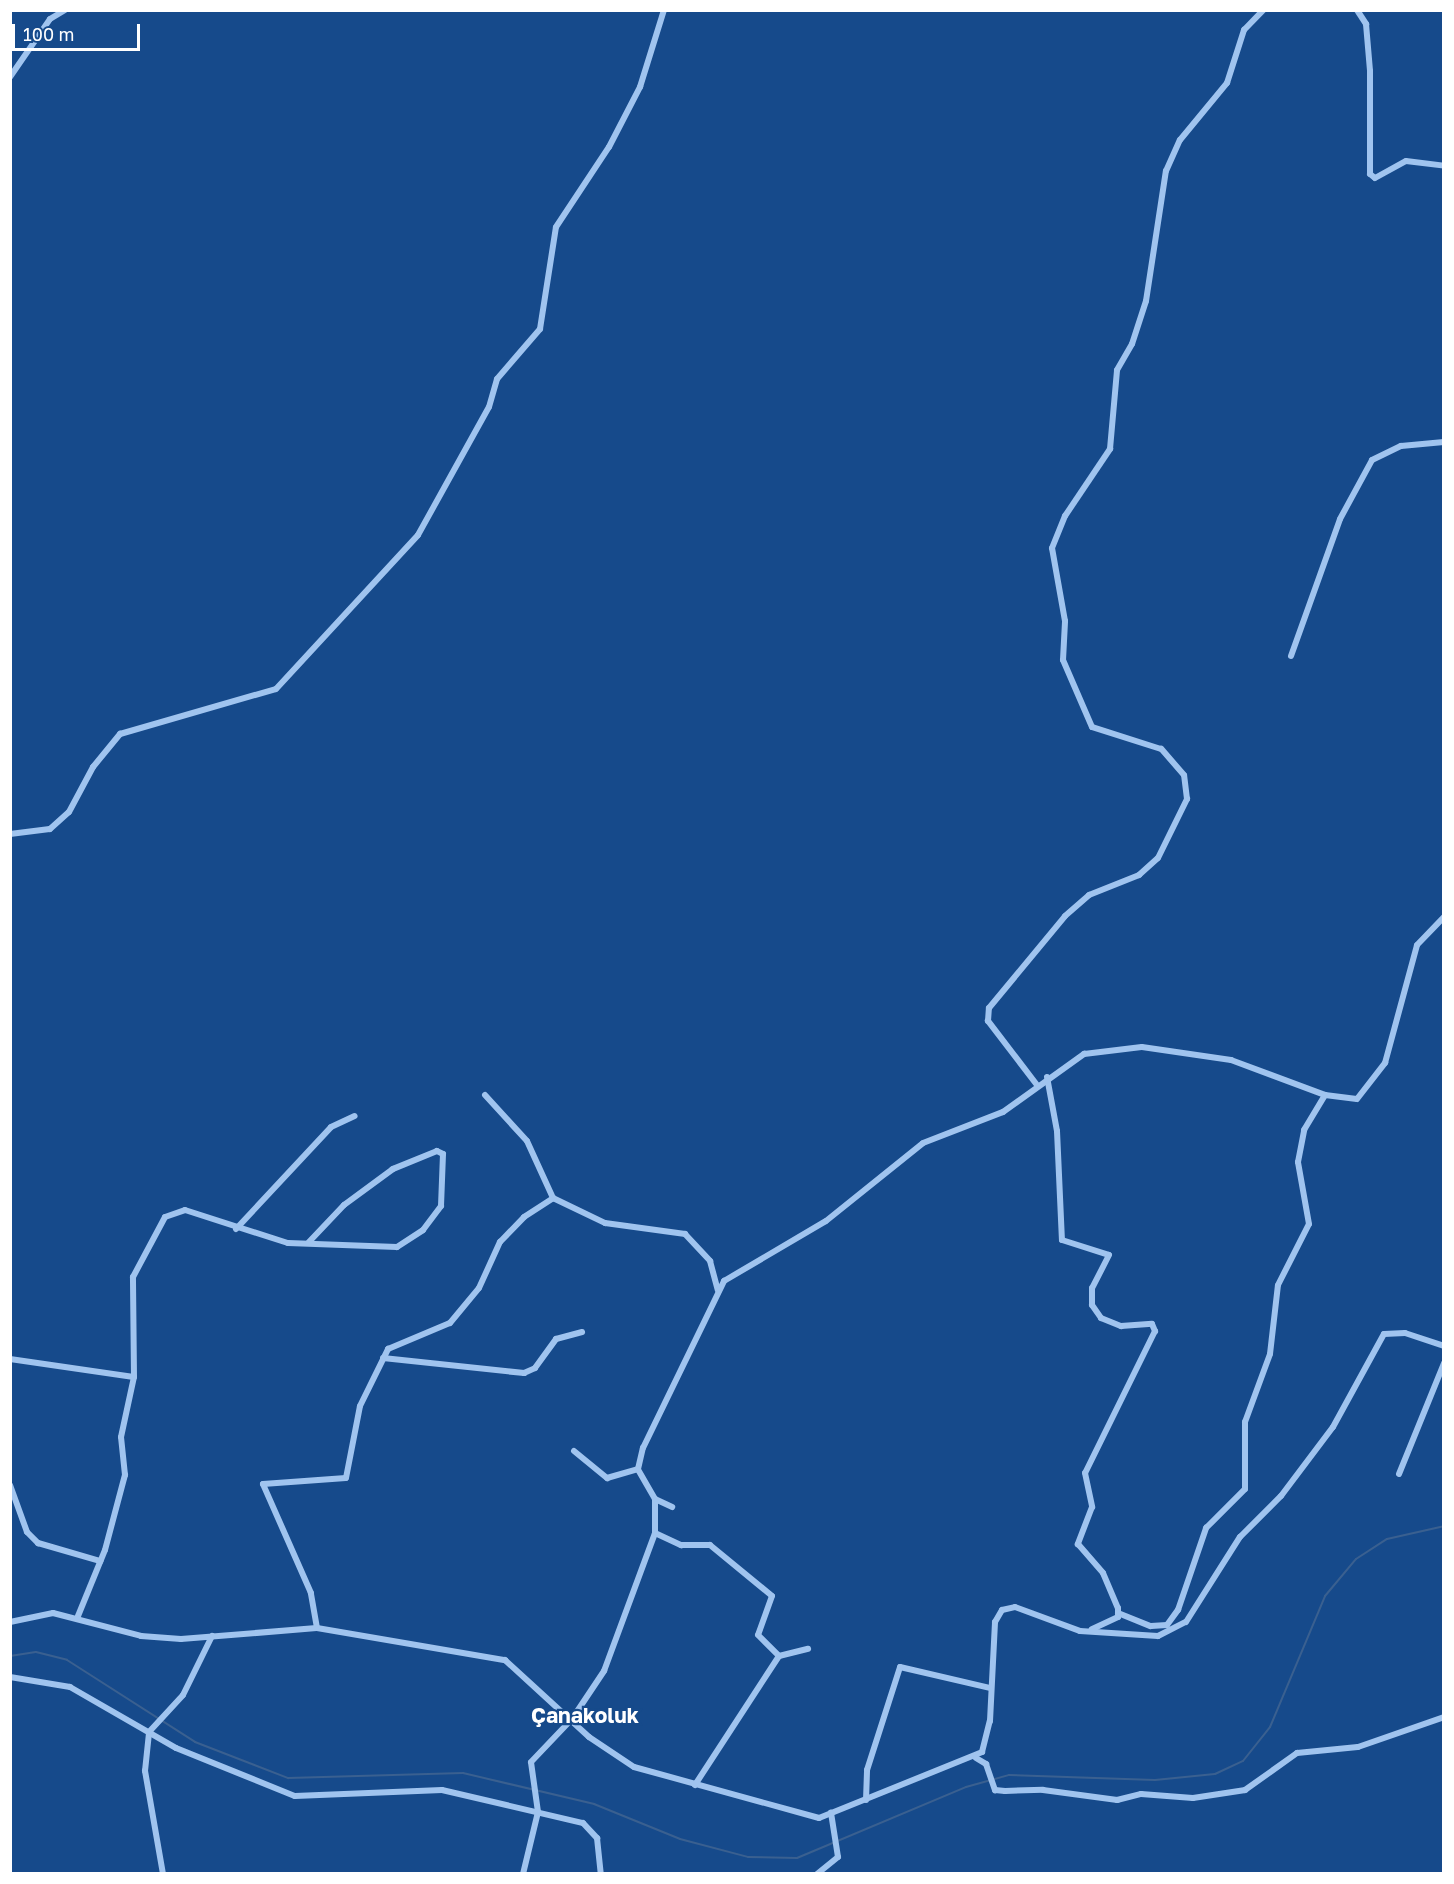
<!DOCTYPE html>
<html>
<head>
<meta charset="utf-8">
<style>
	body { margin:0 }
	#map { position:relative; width:1454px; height:1884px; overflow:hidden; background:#164a8b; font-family:"Golos Text",sans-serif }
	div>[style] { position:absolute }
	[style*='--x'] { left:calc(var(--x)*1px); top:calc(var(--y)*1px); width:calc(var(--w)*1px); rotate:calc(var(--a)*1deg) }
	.stream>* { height:2px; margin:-1px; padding:0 1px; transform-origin:1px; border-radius:1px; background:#3a6090 }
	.minor>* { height:6px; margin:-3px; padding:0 3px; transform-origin:3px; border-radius:3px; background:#a0c4ef }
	span { translate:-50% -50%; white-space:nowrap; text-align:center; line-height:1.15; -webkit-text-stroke:4.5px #164a8b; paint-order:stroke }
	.quarter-label { font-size:21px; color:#fff; font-weight:700 }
	.frame { position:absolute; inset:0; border:12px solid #fff; pointer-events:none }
	.scale { position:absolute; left:12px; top:24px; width:128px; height:27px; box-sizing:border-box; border:3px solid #fff; border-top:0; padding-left:8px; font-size:18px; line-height:21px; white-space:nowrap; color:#fff; -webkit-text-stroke:4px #164a8b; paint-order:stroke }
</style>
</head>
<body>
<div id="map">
	<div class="stream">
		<div style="--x:10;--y:1656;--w:26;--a:-9"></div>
		<div style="--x:36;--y:1652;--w:32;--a:14"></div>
		<div style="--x:67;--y:1660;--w:152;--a:32.6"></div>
		<div style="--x:195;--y:1742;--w:100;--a:21.2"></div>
		<div style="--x:288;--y:1778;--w:175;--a:-1.6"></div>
		<div style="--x:463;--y:1773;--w:135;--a:13.3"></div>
		<div style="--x:594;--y:1804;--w:93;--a:22.1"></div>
		<div style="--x:680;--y:1839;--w:70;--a:14.8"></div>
		<div style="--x:748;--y:1857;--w:49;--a:1.2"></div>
		<div style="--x:797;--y:1858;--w:183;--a:-22.8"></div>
		<div style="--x:966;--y:1787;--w:45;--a:-15.6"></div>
		<div style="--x:1009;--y:1775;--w:146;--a:2"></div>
		<div style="--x:1155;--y:1780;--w:60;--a:-5.7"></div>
		<div style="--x:1215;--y:1774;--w:31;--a:-25"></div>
		<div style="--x:1243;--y:1761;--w:43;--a:-51.5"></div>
		<div style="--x:1270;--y:1727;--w:142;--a:-67.2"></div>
		<div style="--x:1325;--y:1596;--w:48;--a:-50"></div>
		<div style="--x:1356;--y:1559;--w:37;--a:-33"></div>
		<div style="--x:1387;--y:1539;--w:58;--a:-12.8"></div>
	</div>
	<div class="minor">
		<div style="--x:1357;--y:10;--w:17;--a:57"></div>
		<div style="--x:1366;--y:24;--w:47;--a:85.1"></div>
		<div style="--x:1370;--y:71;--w:103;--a:90"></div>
		<div style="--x:1370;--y:174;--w:6;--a:39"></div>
		<div style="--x:1375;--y:178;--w:35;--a:-29"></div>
		<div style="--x:1406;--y:161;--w:38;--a:7"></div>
		<div style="--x:10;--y:77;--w:70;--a:-55.4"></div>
		<div style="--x:50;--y:19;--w:17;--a:-31"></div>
		<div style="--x:1291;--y:656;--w:145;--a:-70.3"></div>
		<div style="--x:1340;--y:519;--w:67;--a:-61.5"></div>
		<div style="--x:1372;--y:460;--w:32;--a:-26"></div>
		<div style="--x:1401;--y:446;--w:43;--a:-5.3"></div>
		<div style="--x:10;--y:834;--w:40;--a:-7.1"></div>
		<div style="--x:50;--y:829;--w:25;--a:-42"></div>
		<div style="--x:69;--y:812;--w:51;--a:-61.9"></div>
		<div style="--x:93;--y:767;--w:43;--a:-50.7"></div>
		<div style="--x:120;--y:734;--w:162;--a:-16.1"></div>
		<div style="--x:276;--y:689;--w:209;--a:-47.3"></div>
		<div style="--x:418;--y:535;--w:146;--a:-61"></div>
		<div style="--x:489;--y:407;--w:29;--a:-74"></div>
		<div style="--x:497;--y:379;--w:66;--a:-49.3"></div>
		<div style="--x:540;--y:329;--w:103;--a:-81.1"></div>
		<div style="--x:556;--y:227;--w:96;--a:-56.5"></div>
		<div style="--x:609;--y:147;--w:68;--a:-62.7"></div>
		<div style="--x:640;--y:87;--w:81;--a:-72.7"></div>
		<div style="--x:1047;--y:1077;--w:55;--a:79.5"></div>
		<div style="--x:1057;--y:1131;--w:109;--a:87.4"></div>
		<div style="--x:1062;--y:1240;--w:49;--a:17.7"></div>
		<div style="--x:1109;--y:1255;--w:37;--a:117"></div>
		<div style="--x:1092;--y:1288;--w:17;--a:90"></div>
		<div style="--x:1092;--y:1305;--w:16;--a:55"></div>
		<div style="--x:1101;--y:1318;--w:22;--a:22"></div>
		<div style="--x:1121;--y:1326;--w:31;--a:-4"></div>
		<div style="--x:1152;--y:1324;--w:8;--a:67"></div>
		<div style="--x:1155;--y:1331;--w:158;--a:116.2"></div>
		<div style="--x:1085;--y:1473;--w:35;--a:78"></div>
		<div style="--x:1092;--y:1507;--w:40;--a:111"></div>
		<div style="--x:1078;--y:1544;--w:38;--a:49"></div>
		<div style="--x:1103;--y:1573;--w:38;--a:67"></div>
		<div style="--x:1118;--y:1608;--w:9;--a:90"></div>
		<div style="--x:1118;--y:1617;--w:29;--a:155"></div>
		<div style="--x:1037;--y:1085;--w:81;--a:-127.4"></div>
		<div style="--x:988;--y:1021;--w:13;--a:-86"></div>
		<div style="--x:989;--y:1008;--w:119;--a:-50.4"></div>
		<div style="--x:1065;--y:916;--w:32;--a:-41"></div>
		<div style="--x:1089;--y:895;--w:54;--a:-21.8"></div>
		<div style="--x:1139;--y:875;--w:25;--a:-42"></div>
		<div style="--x:1158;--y:858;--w:66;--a:-63.8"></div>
		<div style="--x:1187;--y:799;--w:24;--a:-97"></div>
		<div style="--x:1184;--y:775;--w:35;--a:-131"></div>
		<div style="--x:1161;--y:749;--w:72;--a:-162.3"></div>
		<div style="--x:1092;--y:727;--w:73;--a:-113.4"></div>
		<div style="--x:1063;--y:660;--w:39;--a:-87"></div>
		<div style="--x:1065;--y:621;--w:74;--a:-100.1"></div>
		<div style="--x:1052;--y:548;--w:35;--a:-68"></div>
		<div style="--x:1065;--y:516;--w:81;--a:-56.1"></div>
		<div style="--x:1110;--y:449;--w:79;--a:-84.9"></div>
		<div style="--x:1117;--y:370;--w:30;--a:-60"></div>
		<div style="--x:1132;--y:344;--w:45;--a:-72"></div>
		<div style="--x:1146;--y:301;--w:132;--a:-81.3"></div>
		<div style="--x:1166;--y:171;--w:34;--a:-66"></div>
		<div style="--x:1180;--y:140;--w:74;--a:-50.5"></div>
		<div style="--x:1227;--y:83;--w:56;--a:-72.2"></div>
		<div style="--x:1244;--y:30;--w:28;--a:-46"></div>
		<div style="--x:485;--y:1095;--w:62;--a:47.6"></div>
		<div style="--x:527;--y:1141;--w:63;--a:65.5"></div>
		<div style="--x:553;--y:1198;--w:58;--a:25.7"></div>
		<div style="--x:605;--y:1223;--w:81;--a:7.8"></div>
		<div style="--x:685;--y:1234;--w:37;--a:47"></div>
		<div style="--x:710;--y:1261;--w:30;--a:75"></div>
		<div style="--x:236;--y:1229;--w:139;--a:-47"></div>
		<div style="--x:331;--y:1127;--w:26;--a:-25"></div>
		<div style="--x:383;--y:1358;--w:142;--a:6.1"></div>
		<div style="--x:524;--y:1373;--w:12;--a:-24"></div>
		<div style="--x:535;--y:1368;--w:36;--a:-54"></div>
		<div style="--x:556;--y:1339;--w:27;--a:-15"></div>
		<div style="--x:10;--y:1359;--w:125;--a:8.3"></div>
		<div style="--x:574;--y:1451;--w:43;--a:39.3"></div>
		<div style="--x:607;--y:1478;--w:32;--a:-16"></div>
		<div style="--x:1399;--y:1474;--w:120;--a:-67.9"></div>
		<div style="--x:10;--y:1485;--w:50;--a:70.1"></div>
		<div style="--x:27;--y:1532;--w:16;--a:45"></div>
		<div style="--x:38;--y:1543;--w:65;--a:16.2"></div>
		<div style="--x:655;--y:1499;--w:19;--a:25"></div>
		<div style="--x:655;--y:1533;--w:29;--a:25"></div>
		<div style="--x:681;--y:1545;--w:29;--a:0"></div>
		<div style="--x:710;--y:1545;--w:80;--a:39.4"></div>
		<div style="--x:772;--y:1596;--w:41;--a:109.7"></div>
		<div style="--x:758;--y:1635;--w:30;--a:45"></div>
		<div style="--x:779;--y:1656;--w:154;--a:123.1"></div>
		<div style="--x:1118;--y:1613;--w:35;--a:22"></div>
		<div style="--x:1151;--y:1626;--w:16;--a:-4"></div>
		<div style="--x:1167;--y:1625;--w:19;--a:-54"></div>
		<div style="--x:1178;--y:1610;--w:87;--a:-71.1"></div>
		<div style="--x:1206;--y:1528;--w:55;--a:-45"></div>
		<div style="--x:1245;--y:1489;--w:67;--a:-90"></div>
		<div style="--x:1245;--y:1422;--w:72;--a:-69.8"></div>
		<div style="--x:1270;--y:1354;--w:69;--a:-83.4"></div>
		<div style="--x:1278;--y:1285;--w:68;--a:-63.1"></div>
		<div style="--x:1309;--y:1224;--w:63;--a:-100.1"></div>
		<div style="--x:1298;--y:1162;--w:33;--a:-79"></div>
		<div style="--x:1304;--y:1130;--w:41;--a:-59"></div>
		<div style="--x:78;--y:1616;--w:71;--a:-67.8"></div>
		<div style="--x:105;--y:1550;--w:78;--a:-75.1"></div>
		<div style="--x:125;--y:1475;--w:38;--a:-96"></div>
		<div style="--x:121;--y:1437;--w:61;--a:-77.8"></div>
		<div style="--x:134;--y:1377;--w:100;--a:-90.6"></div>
		<div style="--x:133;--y:1277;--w:68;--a:-61.9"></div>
		<div style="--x:165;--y:1217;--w:21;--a:-19"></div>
		<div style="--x:185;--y:1210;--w:108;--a:17.8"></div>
		<div style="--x:288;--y:1243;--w:109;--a:2.1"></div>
		<div style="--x:397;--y:1247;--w:31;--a:-33"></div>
		<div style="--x:423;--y:1230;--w:30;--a:-53"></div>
		<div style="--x:441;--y:1206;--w:52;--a:-87.8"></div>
		<div style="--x:443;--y:1154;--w:7;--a:-153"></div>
		<div style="--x:437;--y:1151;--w:48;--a:157.8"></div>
		<div style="--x:393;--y:1169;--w:61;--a:143.7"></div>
		<div style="--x:344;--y:1205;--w:51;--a:133.4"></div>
		<div style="--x:10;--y:1622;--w:44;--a:-11.8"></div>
		<div style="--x:53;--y:1613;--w:91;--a:14.6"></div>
		<div style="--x:141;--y:1636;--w:40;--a:4.3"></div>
		<div style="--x:181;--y:1639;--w:136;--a:-4.6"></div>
		<div style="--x:317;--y:1628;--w:191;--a:9.7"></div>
		<div style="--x:505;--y:1660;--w:114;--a:42.5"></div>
		<div style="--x:589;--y:1737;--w:54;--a:33.7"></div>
		<div style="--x:634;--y:1767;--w:192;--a:15.4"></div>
		<div style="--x:819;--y:1818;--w:176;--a:-22"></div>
		<div style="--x:982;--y:1752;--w:32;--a:-76"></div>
		<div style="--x:990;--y:1721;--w:99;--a:-87.1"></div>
		<div style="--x:995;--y:1622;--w:14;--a:-60"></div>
		<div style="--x:1002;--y:1610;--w:13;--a:-13"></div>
		<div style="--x:1015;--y:1607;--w:69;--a:20.3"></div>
		<div style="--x:1080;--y:1631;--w:78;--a:3.7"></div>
		<div style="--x:1158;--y:1636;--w:31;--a:-27"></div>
		<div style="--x:1186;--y:1622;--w:101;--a:-57.6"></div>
		<div style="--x:1240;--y:1537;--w:58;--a:-45"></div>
		<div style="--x:1281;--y:1496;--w:86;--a:-53"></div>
		<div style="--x:1333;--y:1427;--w:106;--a:-61.3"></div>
		<div style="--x:1384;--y:1334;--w:21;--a:-3"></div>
		<div style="--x:1405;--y:1333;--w:41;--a:18.4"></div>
		<div style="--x:317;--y:1628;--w:36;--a:-100"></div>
		<div style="--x:311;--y:1593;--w:119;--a:-113.8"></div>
		<div style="--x:263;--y:1484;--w:83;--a:-4.1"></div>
		<div style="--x:346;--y:1478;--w:73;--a:-79"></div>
		<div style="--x:360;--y:1406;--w:64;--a:-63.8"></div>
		<div style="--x:388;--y:1349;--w:67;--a:-22.8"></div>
		<div style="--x:450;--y:1323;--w:45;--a:-50.4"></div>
		<div style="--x:479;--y:1288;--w:51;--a:-65.5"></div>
		<div style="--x:500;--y:1242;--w:35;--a:-46"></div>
		<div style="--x:524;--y:1217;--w:35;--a:-33"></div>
		<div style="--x:779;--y:1656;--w:30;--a:-14"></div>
		<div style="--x:10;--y:1677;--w:61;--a:9.5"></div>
		<div style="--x:70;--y:1687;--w:122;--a:29.9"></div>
		<div style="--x:176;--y:1748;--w:128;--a:22"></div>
		<div style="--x:295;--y:1796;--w:147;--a:-2.3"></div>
		<div style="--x:442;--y:1790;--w:145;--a:13.2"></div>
		<div style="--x:583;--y:1823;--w:21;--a:47"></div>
		<div style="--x:597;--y:1838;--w:36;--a:84"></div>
		<div style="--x:976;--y:1758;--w:12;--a:31"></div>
		<div style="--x:986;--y:1764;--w:28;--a:71"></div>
		<div style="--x:995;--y:1790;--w:10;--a:6"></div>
		<div style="--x:1005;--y:1791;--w:38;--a:-2"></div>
		<div style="--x:1043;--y:1790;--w:75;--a:7.7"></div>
		<div style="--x:1117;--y:1800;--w:25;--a:-14"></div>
		<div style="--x:1141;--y:1794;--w:52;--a:4.4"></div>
		<div style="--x:1193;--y:1798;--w:53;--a:-8.7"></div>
		<div style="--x:1245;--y:1790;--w:64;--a:-35.4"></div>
		<div style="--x:1297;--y:1753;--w:61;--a:-5.6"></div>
		<div style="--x:1358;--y:1747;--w:91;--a:-19.2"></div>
		<div style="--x:866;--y:1800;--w:30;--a:-88"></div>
		<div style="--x:867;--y:1770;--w:108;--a:-72.2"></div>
		<div style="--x:900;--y:1667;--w:92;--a:13.1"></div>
		<div style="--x:163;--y:1874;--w:105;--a:-99.9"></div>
		<div style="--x:145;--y:1771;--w:39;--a:-84"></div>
		<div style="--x:149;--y:1732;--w:50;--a:-47.4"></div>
		<div style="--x:183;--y:1695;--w:66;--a:-63.8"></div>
		<div style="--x:523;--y:1874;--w:64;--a:-76.4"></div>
		<div style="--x:538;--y:1812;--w:50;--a:-98"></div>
		<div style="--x:531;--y:1762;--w:59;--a:-46.4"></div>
		<div style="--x:572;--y:1719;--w:58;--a:-56.3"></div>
		<div style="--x:604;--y:1671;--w:147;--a:-69.7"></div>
		<div style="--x:655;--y:1533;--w:34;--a:-90"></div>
		<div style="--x:655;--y:1499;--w:34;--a:-120"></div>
		<div style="--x:638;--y:1469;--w:22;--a:-77"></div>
		<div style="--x:643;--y:1448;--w:186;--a:-64.1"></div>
		<div style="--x:724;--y:1281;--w:118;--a:-30.5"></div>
		<div style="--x:826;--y:1221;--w:124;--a:-38.8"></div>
		<div style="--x:923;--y:1143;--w:86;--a:-21.2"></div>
		<div style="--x:1003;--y:1112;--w:100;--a:-35.6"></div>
		<div style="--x:1084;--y:1054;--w:58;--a:-6.9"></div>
		<div style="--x:1142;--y:1047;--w:90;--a:8.3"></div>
		<div style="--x:1231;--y:1060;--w:100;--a:20.4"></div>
		<div style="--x:1325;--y:1095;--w:32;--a:7"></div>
		<div style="--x:1357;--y:1099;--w:46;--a:-52.1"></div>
		<div style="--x:1385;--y:1063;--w:122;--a:-74.8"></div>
		<div style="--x:1417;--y:945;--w:39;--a:-46"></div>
		<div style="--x:817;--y:1874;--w:27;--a:-39"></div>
		<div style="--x:838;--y:1857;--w:45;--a:-99"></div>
	</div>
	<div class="quarter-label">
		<span style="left:585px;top:1715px">Çanakoluk</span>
	</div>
	<div class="frame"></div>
	<div class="scale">100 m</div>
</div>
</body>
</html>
